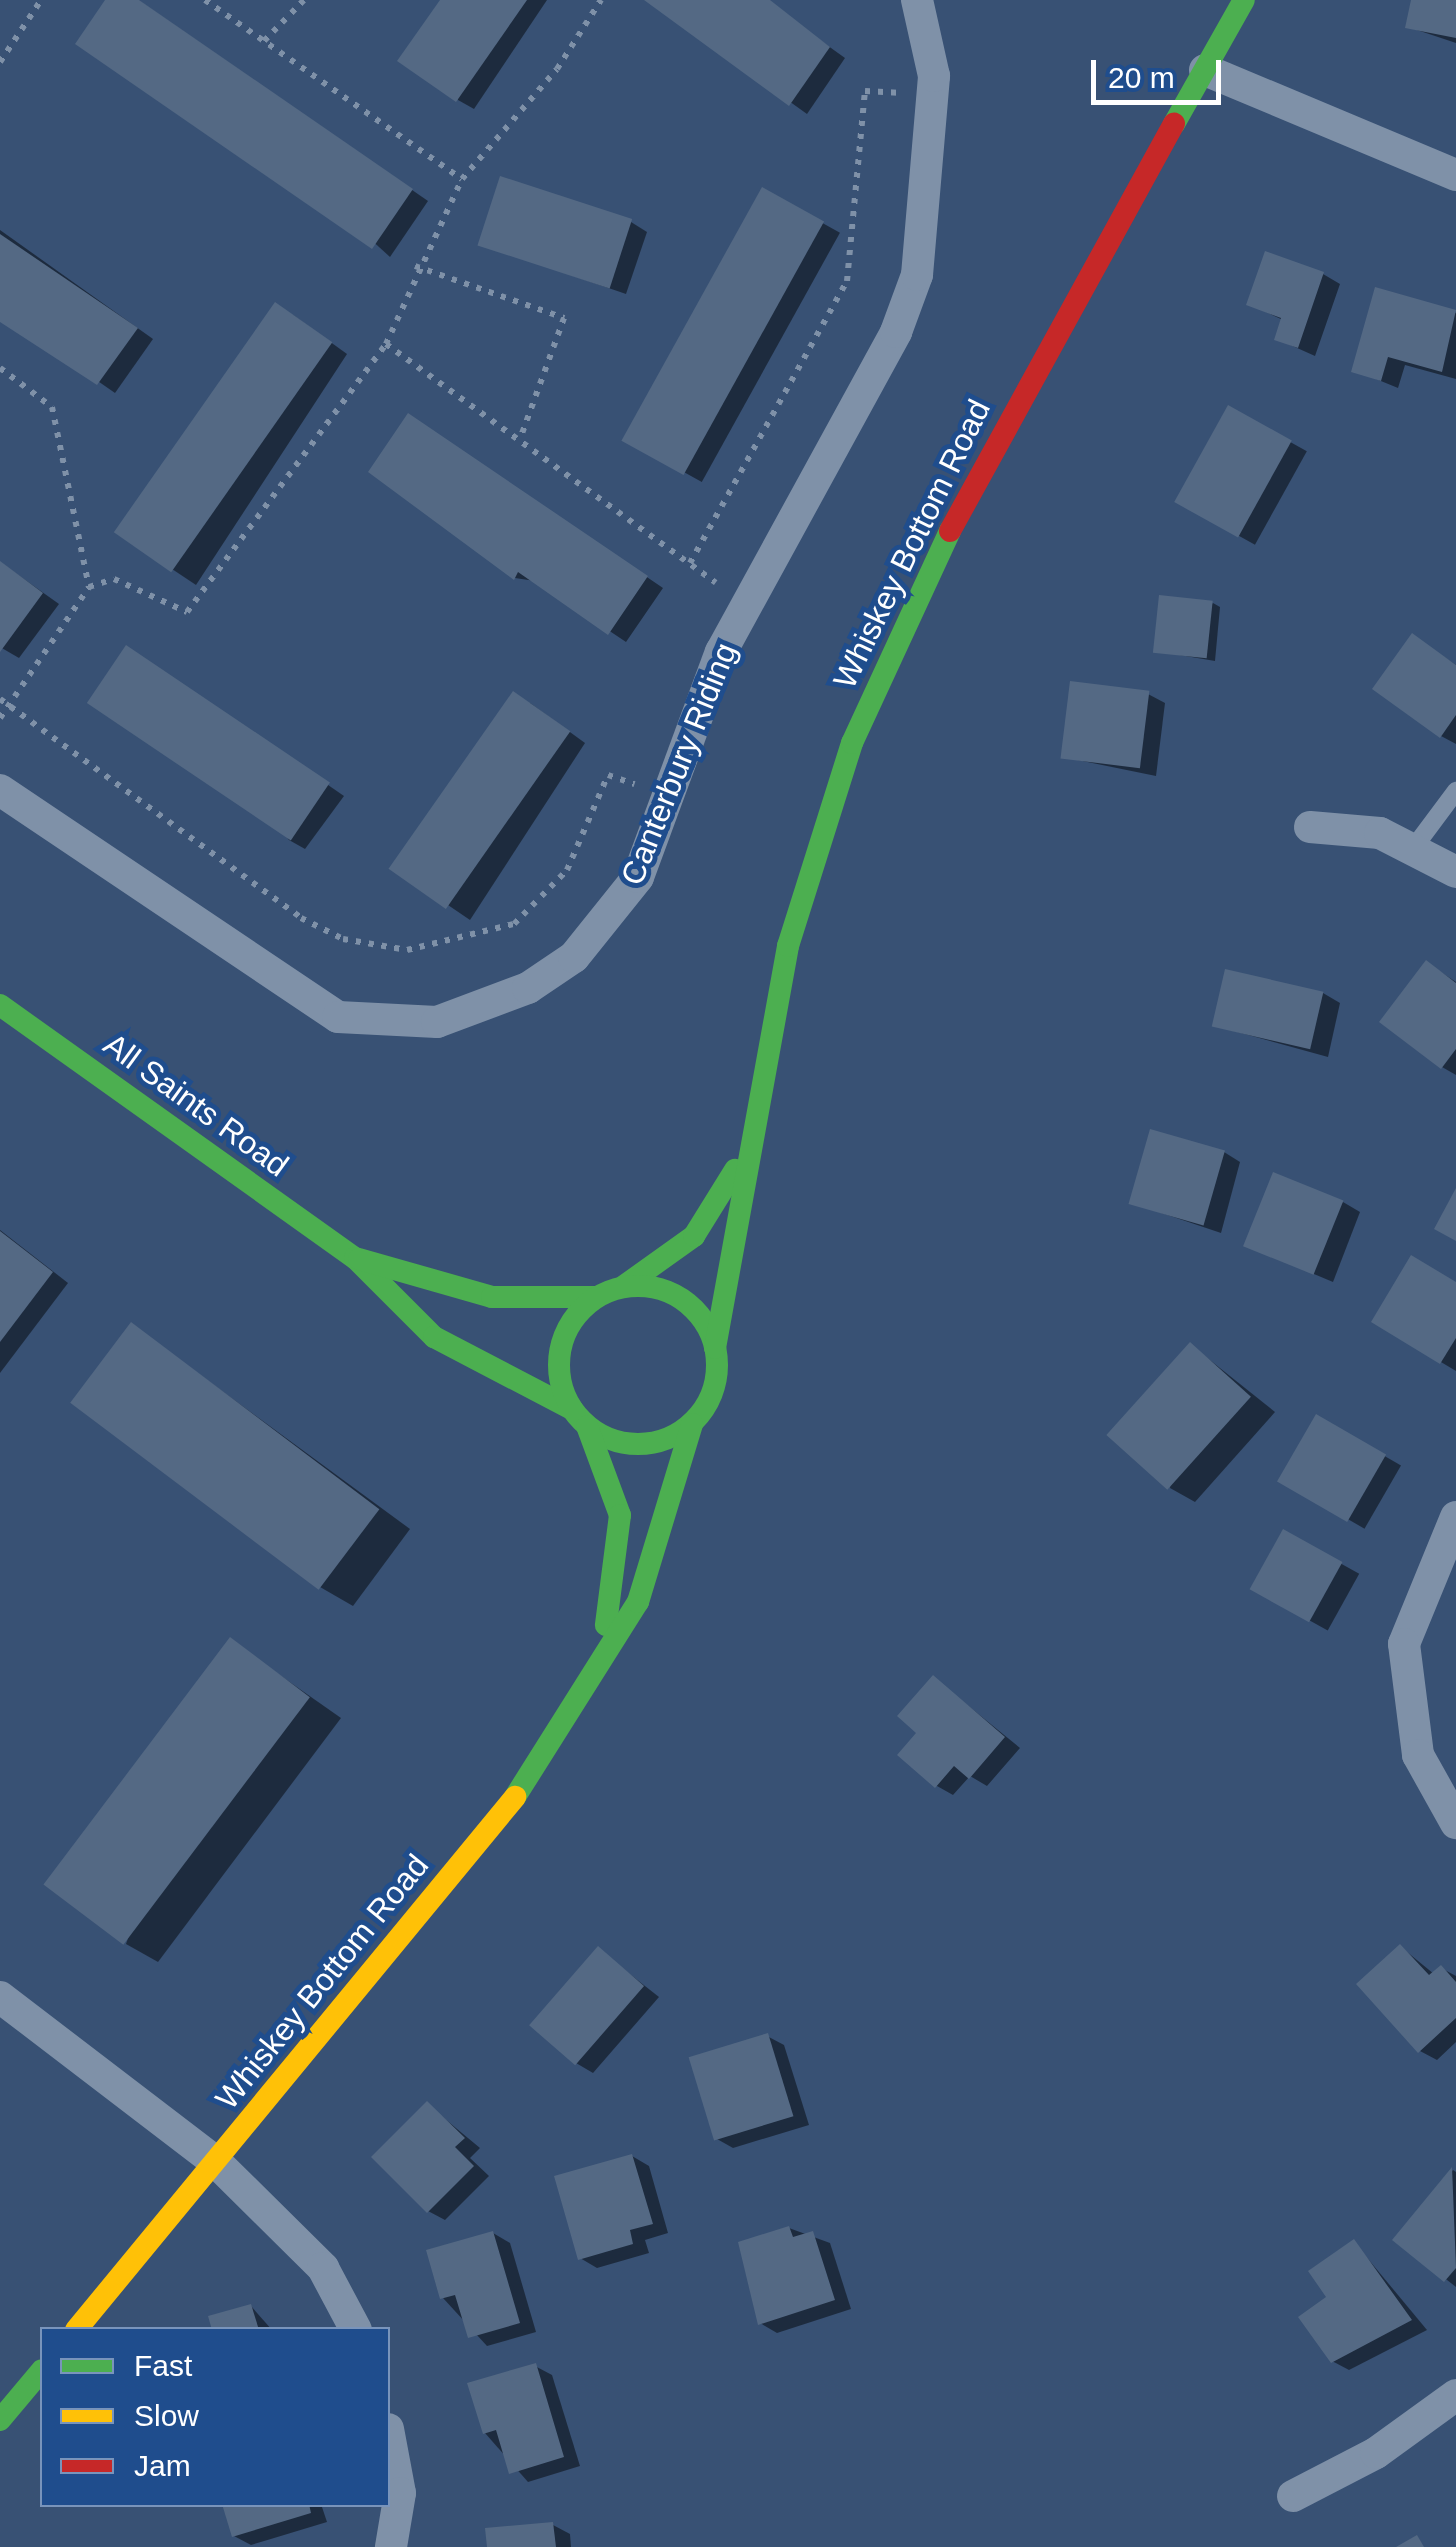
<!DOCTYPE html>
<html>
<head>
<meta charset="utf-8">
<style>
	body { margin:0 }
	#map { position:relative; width:1456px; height:2547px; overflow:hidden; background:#385174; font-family:Helvetica,sans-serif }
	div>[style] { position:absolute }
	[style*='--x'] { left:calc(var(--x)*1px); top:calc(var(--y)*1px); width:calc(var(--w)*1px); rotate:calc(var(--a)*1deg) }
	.shadow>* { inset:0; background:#0007; transform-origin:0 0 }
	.building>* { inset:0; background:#546984; transform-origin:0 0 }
	.path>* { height:6px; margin-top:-3px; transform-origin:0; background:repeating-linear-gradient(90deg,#7f91a8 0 5px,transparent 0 13px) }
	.lane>* { height:18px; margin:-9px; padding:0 9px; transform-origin:9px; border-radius:9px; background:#7f91a8 }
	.street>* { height:32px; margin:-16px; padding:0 16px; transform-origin:16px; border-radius:16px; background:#7f91a8 }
	.fast>* { height:22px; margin:-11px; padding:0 11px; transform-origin:11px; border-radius:11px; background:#4caf50 }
	.fast>.ring { margin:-11px; padding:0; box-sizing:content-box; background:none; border:22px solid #4caf50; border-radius:50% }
	.slow>* { height:22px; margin:-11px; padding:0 11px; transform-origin:11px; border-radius:11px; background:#ffc107 }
	.jam>* { height:22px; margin:-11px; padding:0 11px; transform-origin:11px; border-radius:11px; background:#c62828 }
	span { translate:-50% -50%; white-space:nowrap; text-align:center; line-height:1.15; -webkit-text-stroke:10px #1f4d8d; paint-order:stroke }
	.street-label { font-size:32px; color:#fff }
	.legend { position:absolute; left:40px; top:2327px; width:350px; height:180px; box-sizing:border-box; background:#1f4d8d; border:2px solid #7994bb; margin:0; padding:12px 18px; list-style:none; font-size:30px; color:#fff }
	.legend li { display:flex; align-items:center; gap:20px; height:50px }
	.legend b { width:50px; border:2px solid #7994bb }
	.scale { position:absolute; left:1091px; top:60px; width:130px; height:45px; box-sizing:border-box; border:5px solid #fff; border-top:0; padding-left:12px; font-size:30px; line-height:35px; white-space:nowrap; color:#fff; -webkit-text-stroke:8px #1f4d8d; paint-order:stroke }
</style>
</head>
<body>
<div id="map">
	<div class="shadow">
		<div style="clip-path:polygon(108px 0,138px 0,428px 201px,390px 257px)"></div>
		<div style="clip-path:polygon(442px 0,547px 0,474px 109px,458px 100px)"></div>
		<div style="clip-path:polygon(648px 0,764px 0,845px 58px,807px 114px)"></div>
		<div style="clip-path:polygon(1413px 0,1456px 0,1456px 43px,1408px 27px)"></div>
		<div style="left:763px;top:190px;width:88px;height:285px;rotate:29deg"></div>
		<div style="clip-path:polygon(631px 222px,647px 232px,626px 294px,480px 244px)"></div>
		<div style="clip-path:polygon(0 230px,153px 339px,115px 393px,0 313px)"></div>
		<div style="clip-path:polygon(1323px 274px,1340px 284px,1315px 356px,1277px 339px,1283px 320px,1249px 304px)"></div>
		<div style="clip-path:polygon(1376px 290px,1456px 313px,1456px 379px,1405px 365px,1398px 388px,1354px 370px)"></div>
		<div style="clip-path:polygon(293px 315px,347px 354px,196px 585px,124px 537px)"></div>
		<div style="left:1229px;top:408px;width:89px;height:107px;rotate:29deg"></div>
		<div style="clip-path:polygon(425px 426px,663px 588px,626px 642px,535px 581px,515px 578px)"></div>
		<div style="clip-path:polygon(0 562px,59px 604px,19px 658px,0 647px)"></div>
		<div style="clip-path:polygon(1213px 603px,1220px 607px,1215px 661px,1156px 651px)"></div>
		<div style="clip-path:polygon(1413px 636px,1456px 665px,1456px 744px,1441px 736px)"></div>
		<div style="clip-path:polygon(144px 658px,344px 796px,305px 849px,289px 840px)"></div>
		<div style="clip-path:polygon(1148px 694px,1165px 703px,1156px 776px,1063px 757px)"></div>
		<div style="clip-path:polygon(530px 703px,585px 743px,470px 920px,398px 871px)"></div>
		<div style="clip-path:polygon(1427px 963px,1456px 982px,1456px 1075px,1442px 1067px)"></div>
		<div style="clip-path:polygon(1323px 993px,1340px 1003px,1328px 1057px,1216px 1026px)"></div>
		<div style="clip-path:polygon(1224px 1152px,1240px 1162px,1221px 1233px,1132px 1203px)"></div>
		<div style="clip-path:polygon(1343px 1202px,1360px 1212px,1333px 1282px,1247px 1246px)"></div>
		<div style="clip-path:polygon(0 1230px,68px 1283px,0 1373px)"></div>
		<div style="clip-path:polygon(1456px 1285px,1456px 1371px,1374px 1322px)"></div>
		<div style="clip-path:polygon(132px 1325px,410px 1529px,353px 1606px,320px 1587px)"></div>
		<div style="clip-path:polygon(1191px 1345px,1275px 1412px,1195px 1502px,1170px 1488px)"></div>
		<div style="left:1317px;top:1417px;width:97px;height:73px;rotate:30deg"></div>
		<div style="left:1284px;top:1532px;width:86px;height:65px;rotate:29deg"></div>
		<div style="clip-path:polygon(231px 1641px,341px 1718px,158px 1962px,126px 1944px)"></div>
		<div style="clip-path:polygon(934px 1678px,1020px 1748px,987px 1786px,970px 1776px,953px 1795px,937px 1786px,919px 1732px)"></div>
		<div style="clip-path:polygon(1401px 1947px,1434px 1974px,1441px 1968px,1456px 1976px,1456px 2042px,1437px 2060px,1420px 2051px)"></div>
		<div style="clip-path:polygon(598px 1949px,659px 1997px,593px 2073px,576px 2063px)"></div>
		<div style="clip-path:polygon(767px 2036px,784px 2045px,809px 2125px,733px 2148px,717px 2139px)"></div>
		<div style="clip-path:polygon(427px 2104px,480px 2148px,470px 2158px,489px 2176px,445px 2220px,428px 2211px)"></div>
		<div style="clip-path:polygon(632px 2156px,649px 2166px,668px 2233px,645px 2240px,649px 2253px,597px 2268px,580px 2258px)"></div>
		<div style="clip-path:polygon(1453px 2170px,1456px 2172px,1456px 2287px,1396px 2240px)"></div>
		<div style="clip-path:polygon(789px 2228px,830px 2243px,851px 2309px,777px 2333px,760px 2323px)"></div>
		<div style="clip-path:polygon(493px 2233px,510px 2243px,536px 2332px,487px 2346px,443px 2298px)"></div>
		<div style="clip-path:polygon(1354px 2242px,1427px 2330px,1349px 2370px,1332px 2361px)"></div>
		<div style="clip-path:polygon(251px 2306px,272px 2330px,215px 2330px)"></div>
		<div style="clip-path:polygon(535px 2366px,552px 2375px,580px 2466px,528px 2482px,485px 2433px)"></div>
		<div style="clip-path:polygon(224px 2504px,321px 2504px,327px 2522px,251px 2545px,234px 2536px)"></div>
		<div style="clip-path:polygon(553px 2525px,570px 2534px,571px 2547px,491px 2547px)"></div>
	</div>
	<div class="building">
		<div style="clip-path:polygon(105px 0,139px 0,413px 189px,372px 249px,75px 44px)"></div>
		<div style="clip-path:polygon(440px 0,527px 0,456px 102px,397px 61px)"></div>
		<div style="clip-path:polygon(644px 0,770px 0,830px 47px,789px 106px)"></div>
		<div style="clip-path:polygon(1411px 0,1456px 0,1456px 38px,1405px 28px)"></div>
		<div style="left:500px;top:176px;width:139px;height:73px;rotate:18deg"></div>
		<div style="left:762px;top:187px;width:71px;height:290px;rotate:29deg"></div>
		<div style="clip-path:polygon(0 234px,138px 328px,97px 385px,0 322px)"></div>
		<div style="clip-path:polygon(1265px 251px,1324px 272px,1298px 348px,1274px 340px,1281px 318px,1246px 305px)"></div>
		<div style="clip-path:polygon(1375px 287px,1456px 310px,1442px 372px,1388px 357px,1381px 381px,1351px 372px)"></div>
		<div style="left:275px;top:302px;width:70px;height:281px;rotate:35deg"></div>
		<div style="left:1228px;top:405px;width:73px;height:111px;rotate:29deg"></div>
		<div style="clip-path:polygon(408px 413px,648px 576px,608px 635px,518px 572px,514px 580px,368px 472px)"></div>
		<div style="clip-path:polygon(0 561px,43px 593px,0 652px)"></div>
		<div style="left:1159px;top:595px;width:54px;height:58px;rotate:6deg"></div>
		<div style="clip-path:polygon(1412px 633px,1456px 665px,1456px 715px,1440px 738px,1372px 689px)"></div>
		<div style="left:126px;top:645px;width:246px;height:70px;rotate:34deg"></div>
		<div style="left:1070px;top:681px;width:80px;height:78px;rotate:7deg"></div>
		<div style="left:513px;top:691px;width:70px;height:217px;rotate:35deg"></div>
		<div style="clip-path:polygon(1426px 960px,1456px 983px,1456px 1049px,1441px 1069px,1379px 1022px)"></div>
		<div style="left:1225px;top:969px;width:101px;height:59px;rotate:13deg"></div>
		<div style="left:1150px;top:1129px;width:78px;height:78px;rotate:16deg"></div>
		<div style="left:1273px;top:1172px;width:76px;height:80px;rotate:22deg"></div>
		<div style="clip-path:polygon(1456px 1188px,1456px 1241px,1434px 1229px)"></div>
		<div style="clip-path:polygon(0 1231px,53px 1272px,0 1342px)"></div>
		<div style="clip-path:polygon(1411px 1255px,1456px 1282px,1456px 1338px,1440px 1364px,1371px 1322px)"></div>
		<div style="left:131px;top:1322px;width:311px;height:101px;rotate:37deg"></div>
		<div style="left:1190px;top:1342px;width:82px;height:125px;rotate:42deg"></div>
		<div style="left:1316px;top:1414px;width:81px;height:78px;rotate:30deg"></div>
		<div style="left:1283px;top:1529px;width:68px;height:69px;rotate:29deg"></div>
		<div style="left:230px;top:1637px;width:100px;height:310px;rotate:37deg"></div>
		<div style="clip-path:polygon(933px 1675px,1005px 1737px,969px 1779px,954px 1766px,935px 1788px,897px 1755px,916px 1733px,897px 1716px)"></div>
		<div style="clip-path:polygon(1400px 1944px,1429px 1975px,1441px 1965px,1456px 1982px,1456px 2018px,1418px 2053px,1356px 1984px)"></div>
		<div style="left:598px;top:1946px;width:61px;height:105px;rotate:41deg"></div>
		<div style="left:768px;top:2033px;width:87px;height:83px;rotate:73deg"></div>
		<div style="clip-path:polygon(427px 2101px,465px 2138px,455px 2147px,474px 2166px,427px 2213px,371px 2157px)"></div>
		<div style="clip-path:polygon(632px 2154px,653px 2224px,630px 2230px,633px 2244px,578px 2260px,554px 2176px)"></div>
		<div style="clip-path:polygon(1452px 2167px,1456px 2268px,1444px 2282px,1392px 2240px)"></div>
		<div style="clip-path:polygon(789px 2226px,793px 2237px,813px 2231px,835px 2300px,758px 2325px,738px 2242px)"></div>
		<div style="clip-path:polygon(493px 2231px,520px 2323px,468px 2338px,455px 2295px,440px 2299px,426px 2250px)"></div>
		<div style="clip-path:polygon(1354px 2239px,1412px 2320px,1331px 2363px,1298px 2317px,1326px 2297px,1308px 2271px)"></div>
		<div style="clip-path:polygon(251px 2304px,259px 2330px,212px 2330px,208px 2316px)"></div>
		<div style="clip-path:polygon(536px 2363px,564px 2457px,509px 2474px,496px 2430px,483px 2434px,467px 2383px)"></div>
		<div style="clip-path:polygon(222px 2504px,309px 2504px,311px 2513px,232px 2537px)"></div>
		<div style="clip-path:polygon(553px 2522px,556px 2547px,487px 2547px,485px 2528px)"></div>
		<div style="clip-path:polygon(1417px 2535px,1424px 2547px,1396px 2547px)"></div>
	</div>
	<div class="path">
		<div style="--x:205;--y:0;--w:313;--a:34.9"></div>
		<div style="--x:264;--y:41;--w:57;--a:-45.7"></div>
		<div style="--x:0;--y:62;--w:74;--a:-56.5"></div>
		<div style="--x:415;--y:266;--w:158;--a:19.2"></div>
		<div style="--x:564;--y:318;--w:129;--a:110"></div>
		<div style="--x:386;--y:344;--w:407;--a:35.9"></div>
		<div style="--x:0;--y:368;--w:65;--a:36.9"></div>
		<div style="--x:52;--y:407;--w:184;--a:78.4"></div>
		<div style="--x:690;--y:563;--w:323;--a:-60.9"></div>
		<div style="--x:847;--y:281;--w:191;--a:-84.6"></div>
		<div style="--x:865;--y:91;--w:33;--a:3"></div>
		<div style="--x:0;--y:699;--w:372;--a:36"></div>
		<div style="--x:301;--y:918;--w:47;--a:26.6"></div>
		<div style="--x:343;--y:939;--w:65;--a:9.8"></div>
		<div style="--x:407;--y:950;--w:110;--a:-13.7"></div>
		<div style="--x:514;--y:924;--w:76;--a:-45.5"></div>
		<div style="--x:567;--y:870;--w:103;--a:-66.7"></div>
		<div style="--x:608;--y:775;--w:28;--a:19"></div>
		<div style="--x:0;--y:718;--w:158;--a:-55.8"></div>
		<div style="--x:89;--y:587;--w:26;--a:-18"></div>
		<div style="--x:114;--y:579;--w:80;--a:24.3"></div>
		<div style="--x:187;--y:612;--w:334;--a:-53.4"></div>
		<div style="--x:386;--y:344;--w:182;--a:-65.3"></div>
		<div style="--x:462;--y:179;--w:145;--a:-49.2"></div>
		<div style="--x:557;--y:69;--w:82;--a:-57.5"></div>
	</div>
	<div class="lane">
		<div style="--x:1415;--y:846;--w:69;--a:-53.3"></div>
	</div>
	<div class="street">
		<div style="--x:1205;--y:70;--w:272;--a:22.7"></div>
		<div style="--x:0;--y:790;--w:407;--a:33.9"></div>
		<div style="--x:338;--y:1017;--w:99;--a:2.9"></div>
		<div style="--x:437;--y:1022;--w:97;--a:-20.5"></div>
		<div style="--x:528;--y:988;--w:55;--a:-34"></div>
		<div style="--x:574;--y:957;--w:102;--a:-51.3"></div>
		<div style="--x:638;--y:877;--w:240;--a:-69.8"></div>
		<div style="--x:721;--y:652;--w:365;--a:-61.3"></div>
		<div style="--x:896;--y:332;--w:61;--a:-69.8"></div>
		<div style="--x:917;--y:275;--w:200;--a:-85.1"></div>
		<div style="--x:934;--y:76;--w:78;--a:-102.6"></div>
		<div style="--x:1310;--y:827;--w:70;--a:4.9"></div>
		<div style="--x:1380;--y:833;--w:85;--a:27.2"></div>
		<div style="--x:1456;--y:1517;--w:137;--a:112.3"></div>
		<div style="--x:1404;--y:1644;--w:112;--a:82.8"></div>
		<div style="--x:1418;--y:1755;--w:78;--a:60.8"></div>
		<div style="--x:0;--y:1997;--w:272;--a:37.4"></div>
		<div style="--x:216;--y:2162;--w:151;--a:44.7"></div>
		<div style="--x:323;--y:2268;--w:70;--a:62"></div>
		<div style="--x:388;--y:2429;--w:65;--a:79.4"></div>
		<div style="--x:400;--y:2493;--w:55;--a:99.5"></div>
		<div style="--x:1293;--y:2496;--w:93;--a:-27.4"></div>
		<div style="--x:1376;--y:2453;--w:99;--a:-35.9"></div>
	</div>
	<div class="fast">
		<div style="--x:1174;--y:124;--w:142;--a:-60.6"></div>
		<div style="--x:0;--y:1005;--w:436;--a:35.5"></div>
		<div style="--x:355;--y:1258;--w:112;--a:45"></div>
		<div style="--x:434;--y:1337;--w:156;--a:27.6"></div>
		<div style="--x:359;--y:1259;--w:138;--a:15.9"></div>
		<div style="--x:492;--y:1297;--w:103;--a:0"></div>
		<div style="--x:624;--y:1286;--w:86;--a:-35.5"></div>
		<div style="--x:694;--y:1236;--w:78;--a:-58.2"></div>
		<div class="ring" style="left:559px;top:1286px;width:136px;height:136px"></div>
		<div style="--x:715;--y:1348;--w:409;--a:-79.7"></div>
		<div style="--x:788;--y:946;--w:213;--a:-72.5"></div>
		<div style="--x:852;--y:743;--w:234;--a:-65.2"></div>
		<div style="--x:587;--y:1426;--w:95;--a:69.7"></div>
		<div style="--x:620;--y:1515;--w:111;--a:97.3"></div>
		<div style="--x:515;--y:1797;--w:231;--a:-57.8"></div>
		<div style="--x:638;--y:1602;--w:186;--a:-73.1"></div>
		<div style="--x:0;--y:2420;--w:65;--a:-50"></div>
	</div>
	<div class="slow">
		<div style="--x:76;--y:2330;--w:691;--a:-50.52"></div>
	</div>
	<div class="jam">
		<div style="--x:950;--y:531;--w:465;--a:-61.2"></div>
	</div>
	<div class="street-label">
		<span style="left:912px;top:544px;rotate:-64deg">Whiskey Bottom Road</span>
		<span style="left:679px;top:764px;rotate:-68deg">Canterbury Riding</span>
		<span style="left:196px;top:1105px;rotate:36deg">All Saints Road</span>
		<span style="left:322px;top:1982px;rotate:-51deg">Whiskey Bottom Road</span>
	</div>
	<ul class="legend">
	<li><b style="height:12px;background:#4caf50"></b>Fast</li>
	<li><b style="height:12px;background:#ffc107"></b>Slow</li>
	<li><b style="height:12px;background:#c62828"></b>Jam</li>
	</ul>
	<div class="scale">20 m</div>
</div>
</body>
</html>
